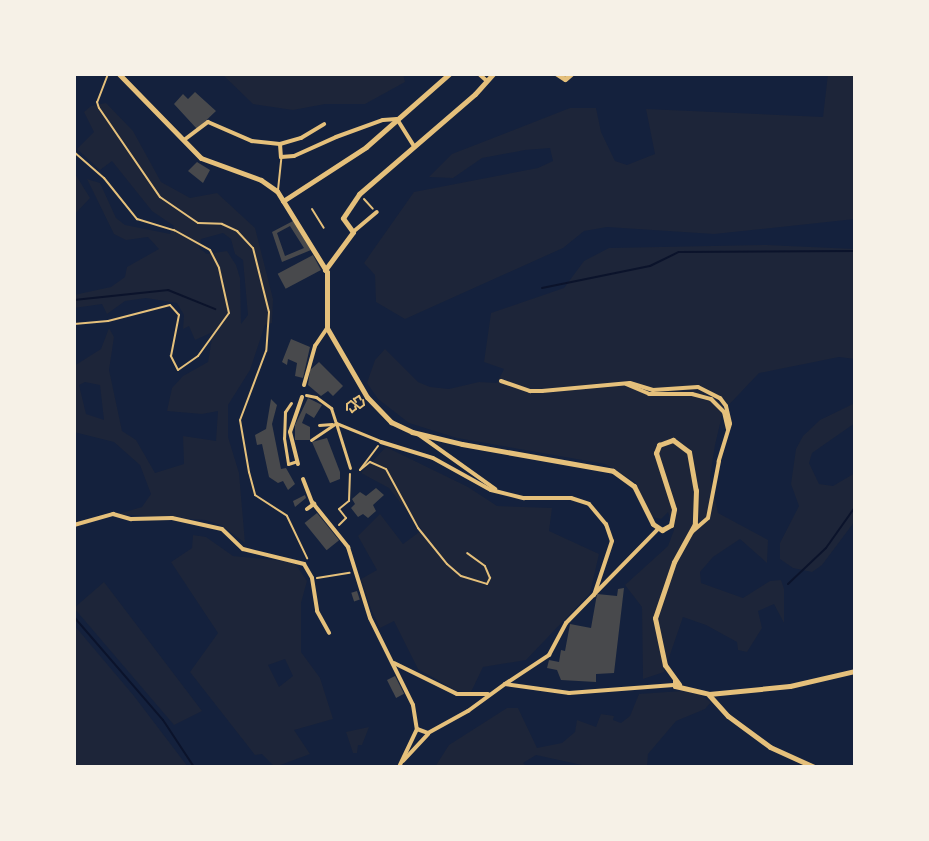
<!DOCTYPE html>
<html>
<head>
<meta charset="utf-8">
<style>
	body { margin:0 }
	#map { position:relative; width:929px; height:841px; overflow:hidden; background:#14213d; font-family:"Archivo Narrow",sans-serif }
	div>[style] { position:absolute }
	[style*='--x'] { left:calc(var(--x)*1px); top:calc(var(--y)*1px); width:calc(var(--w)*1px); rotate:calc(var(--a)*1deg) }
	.green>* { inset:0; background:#1d2539 }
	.stream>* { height:2px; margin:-1px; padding:0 1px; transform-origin:1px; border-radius:1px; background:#0b132b }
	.building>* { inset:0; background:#48494c; transform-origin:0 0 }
	.path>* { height:2px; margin:-1px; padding:0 1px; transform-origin:1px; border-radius:1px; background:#e5c07b }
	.service>* { height:2px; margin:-1px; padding:0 1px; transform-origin:1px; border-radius:1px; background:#e5c07b }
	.pedestrian>* { height:3px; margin:-1.5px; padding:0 1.5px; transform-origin:1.5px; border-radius:1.5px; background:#e5c07b }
	.minor>* { height:4px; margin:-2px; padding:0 2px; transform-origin:2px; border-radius:2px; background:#e5c07b }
	.tertiary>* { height:4px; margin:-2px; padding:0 2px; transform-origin:2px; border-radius:2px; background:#e5c07b }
	.secondary>* { height:5px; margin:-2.5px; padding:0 2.5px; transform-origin:2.5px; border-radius:2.5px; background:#e5c07b }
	span { translate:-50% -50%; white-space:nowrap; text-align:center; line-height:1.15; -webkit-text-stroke:6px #f6f1e7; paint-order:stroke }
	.frame { position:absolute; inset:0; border:76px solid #f6f1e7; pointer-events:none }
</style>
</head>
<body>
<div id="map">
	<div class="green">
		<div style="clip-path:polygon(222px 74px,403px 74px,405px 82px,365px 104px,325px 104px,293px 110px,253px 104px)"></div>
		<div style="clip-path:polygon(828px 74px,855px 74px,855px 219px,714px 234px,607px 227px,584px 231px,563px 248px,405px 319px,376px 302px,375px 275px,364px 263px,414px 192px,538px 168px,553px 161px,550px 148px,525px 150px,482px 158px,453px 178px,429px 177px,452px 154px,570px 108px,596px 108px,601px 132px,615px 161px,627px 165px,655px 154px,646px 109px,823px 117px)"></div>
		<div style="clip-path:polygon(evenodd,106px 103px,133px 131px,161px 182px,190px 198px,217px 193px,255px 228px,273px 299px,272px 323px,265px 325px,250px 370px,228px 405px,228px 437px,239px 473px,245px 543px,221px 525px,205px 520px,118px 514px,142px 507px,151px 494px,140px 465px,114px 442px,74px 432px,74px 366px,101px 349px,109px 328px,114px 337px,109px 370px,122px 431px,136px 440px,155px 473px,184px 464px,183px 436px,216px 441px,218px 411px,202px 414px,167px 411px,172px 388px,183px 376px,208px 362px,213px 332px,195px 340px,189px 326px,183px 329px,184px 315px,177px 303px,146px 298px,125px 301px,107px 314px,102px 304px,74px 308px,74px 295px,111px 287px,125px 277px,127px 267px,159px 249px,148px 237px,126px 240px,114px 234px,87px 179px,100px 183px,116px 218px,125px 225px,170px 234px,174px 226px,152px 211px,112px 161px,100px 170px,77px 149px,94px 132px,84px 112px,91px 106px,106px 103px,223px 233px,231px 239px,235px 254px,243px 260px,248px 315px,241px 324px,240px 278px,236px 265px,227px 251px,207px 254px,199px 248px,201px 239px,223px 233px,106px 103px,85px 382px,100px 385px,104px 420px,86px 414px,79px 385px,85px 382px)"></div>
		<div style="clip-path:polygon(74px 172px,90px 198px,74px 215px)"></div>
		<div style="clip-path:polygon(766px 245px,855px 249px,855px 359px,839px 357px,759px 373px,723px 411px,715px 445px,710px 477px,718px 513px,768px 540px,767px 563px,740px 539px,713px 557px,700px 572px,701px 583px,743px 598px,770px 581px,781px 580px,784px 589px,784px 623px,774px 604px,758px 611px,762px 628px,747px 652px,738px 650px,737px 642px,706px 625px,683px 617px,664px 672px,643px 679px,642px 607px,625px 585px,668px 546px,674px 530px,668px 512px,661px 519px,652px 517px,635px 482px,605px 464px,457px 438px,409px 423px,378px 399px,367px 383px,375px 360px,385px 349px,418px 382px,430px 387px,449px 389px,479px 382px,497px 383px,504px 369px,484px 362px,491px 313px,564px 288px,584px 261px,609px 248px)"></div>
		<div style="clip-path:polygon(855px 403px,855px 423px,812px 453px,809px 463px,819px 484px,833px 486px,855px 473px,855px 521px,822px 565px,812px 572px,793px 568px,780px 559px,780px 543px,799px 506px,791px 484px,796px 449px,803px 436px,820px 420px)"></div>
		<div style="clip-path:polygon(386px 447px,468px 487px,497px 506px,552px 508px,549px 531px,599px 554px,590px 593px,526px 660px,483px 667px,471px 692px,457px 691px,418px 669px,394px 621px,380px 628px,371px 609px,361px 579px,377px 570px,358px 536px,380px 514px,403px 544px,422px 530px,389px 488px,361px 473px)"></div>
		<div style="clip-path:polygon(evenodd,193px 535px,206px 537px,233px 556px,294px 562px,307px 581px,301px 603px,301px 652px,320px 678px,333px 719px,294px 730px,310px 754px,275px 767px,262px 754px,255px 755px,190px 672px,218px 633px,171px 562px,192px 548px,193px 535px,285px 659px,293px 676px,279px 687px,268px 665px,285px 659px)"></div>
		<div style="clip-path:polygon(104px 582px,202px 711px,174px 725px,74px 608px)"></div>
		<div style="clip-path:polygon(74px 625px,134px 696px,188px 767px,74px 767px)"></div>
		<div style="clip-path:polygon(682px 691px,699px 694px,711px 702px,705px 709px,676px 721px,648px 754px,647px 767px,591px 767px,536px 755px,523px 763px,527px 767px,435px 767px,449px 745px,507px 708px,518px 708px,537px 748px,562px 743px,575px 732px,577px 720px,596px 727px,601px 714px,614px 716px,613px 720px,621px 723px,630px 716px,639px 694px)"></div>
		<div style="clip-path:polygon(369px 727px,362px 745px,358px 745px,357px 753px,353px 753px,346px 732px)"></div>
	</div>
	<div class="stream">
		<div style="--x:542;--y:288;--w:110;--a:-11.5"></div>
		<div style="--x:650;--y:266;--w:32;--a:-26"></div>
		<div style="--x:679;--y:252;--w:176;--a:-0.3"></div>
		<div style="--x:74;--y:300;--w:95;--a:-6.1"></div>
		<div style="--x:168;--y:290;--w:51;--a:22"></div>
		<div style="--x:788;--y:584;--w:52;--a:-43.5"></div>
		<div style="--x:826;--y:548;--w:50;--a:-54.7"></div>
		<div style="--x:74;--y:617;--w:136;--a:49.2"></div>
		<div style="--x:163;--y:720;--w:56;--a:56.6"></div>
	</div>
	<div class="building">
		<div style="clip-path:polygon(195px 92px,216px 111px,197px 129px,174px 104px,183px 94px,188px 99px)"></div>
		<div style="clip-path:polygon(197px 162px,210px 170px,203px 183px,188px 171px)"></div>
		<div style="clip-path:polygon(evenodd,293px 221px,311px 250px,282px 262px,272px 232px,293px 221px,290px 226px,304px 248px,285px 256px,277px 233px,290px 226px)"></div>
		<div style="left:313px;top:255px;width:17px;height:40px;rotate:62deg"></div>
		<div style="clip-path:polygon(291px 339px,310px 347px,303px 378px,295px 376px,297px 363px,288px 359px,287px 365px,282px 362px)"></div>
		<div style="clip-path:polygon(319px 362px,343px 386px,333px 396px,328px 391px,321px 396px,308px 385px,310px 370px)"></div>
		<div style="clip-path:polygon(308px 398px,322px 405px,314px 418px,306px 413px,302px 423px,310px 427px,310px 440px,295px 440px,295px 425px)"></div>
		<div style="clip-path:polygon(271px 399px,277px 405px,272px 424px,281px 469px,286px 468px,295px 484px,288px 490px,283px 481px,278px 483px,269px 477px,262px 444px,257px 445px,255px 435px,266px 429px)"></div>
		<div style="clip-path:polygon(327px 438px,340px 472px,340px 479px,330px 483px,312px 442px)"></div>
		<div style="clip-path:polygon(376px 488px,384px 495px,373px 505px,376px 511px,368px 518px,363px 514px,358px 517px,351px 508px,355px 504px,352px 499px,360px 492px,366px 496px)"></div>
		<div style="clip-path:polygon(305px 495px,306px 498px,295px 507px,293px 501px)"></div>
		<div style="left:317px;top:513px;width:35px;height:16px;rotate:51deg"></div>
		<div style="clip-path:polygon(624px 588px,614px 673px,596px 674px,596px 682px,561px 680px,557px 670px,547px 668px,549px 660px,559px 662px,561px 650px,565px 651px,570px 624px,591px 628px,597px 594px,617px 596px,618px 589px)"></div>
		<div style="left:357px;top:591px;width:9px;height:6px;rotate:72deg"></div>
		<div style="left:395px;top:676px;width:20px;height:9px;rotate:63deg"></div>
	</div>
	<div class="path">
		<div style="--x:108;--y:74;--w:30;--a:111"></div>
		<div style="--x:97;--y:102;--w:6;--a:72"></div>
		<div style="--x:99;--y:108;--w:108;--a:55.6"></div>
		<div style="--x:160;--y:197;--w:46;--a:34.4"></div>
		<div style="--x:198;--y:223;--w:24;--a:2"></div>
		<div style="--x:222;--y:224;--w:17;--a:25"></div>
		<div style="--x:237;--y:231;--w:23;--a:47"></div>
		<div style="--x:253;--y:248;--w:66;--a:76"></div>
		<div style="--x:269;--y:312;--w:39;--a:94"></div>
		<div style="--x:266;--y:351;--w:74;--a:110.6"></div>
		<div style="--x:240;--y:420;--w:53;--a:80.2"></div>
		<div style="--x:249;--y:472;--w:24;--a:75"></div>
		<div style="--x:255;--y:495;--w:38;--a:33"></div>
		<div style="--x:287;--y:516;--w:47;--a:64.5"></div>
		<div style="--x:74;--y:152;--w:40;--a:41"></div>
		<div style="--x:104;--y:178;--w:53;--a:51.2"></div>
		<div style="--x:137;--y:219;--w:39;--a:17"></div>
		<div style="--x:174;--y:230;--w:41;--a:29.1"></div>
		<div style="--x:210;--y:250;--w:20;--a:63"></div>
		<div style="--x:219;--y:268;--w:46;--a:77.5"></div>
		<div style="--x:229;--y:313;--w:53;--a:125.8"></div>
		<div style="--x:198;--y:356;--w:24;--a:145"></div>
		<div style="--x:178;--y:370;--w:16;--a:-117"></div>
		<div style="--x:171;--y:356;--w:42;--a:-79"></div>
		<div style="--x:179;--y:315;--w:13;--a:-132"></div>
		<div style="--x:170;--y:305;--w:64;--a:165.5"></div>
		<div style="--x:108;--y:321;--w:34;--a:175"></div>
		<div style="--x:364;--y:199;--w:13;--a:48"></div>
		<div style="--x:312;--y:209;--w:22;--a:58"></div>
		<div style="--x:356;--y:402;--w:4;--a:-124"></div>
		<div style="--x:354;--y:399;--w:6;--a:-31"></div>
		<div style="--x:359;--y:396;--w:4;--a:63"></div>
		<div style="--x:350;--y:409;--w:4;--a:56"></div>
		<div style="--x:352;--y:412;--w:5;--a:-37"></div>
		<div style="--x:356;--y:409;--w:3;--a:-108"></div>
		<div style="--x:347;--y:410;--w:6;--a:-90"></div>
		<div style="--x:347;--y:404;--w:5;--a:-37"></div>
		<div style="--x:351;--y:401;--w:11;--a:38"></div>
		<div style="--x:360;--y:408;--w:5;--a:-37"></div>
		<div style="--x:364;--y:405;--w:5;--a:-101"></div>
		<div style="--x:378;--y:446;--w:30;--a:127"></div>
		<div style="--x:360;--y:470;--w:13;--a:-39"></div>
		<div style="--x:370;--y:462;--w:17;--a:24"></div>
		<div style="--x:386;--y:469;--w:67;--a:61.5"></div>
		<div style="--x:418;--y:528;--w:46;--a:51.1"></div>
		<div style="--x:447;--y:564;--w:18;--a:41"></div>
		<div style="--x:461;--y:576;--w:27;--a:17"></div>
		<div style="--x:487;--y:584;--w:7;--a:-63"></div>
		<div style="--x:490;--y:578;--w:13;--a:-113"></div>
		<div style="--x:485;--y:566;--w:22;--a:-144"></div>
		<div style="--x:339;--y:525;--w:10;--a:-45"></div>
		<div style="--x:346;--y:518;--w:11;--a:-128"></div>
		<div style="--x:339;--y:509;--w:13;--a:-39"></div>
		<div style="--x:349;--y:501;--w:27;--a:-88"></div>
		<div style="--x:317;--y:578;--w:33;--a:-9"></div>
	</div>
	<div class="service">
		<div style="--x:278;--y:190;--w:31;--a:-84"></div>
	</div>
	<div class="pedestrian">
		<div style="--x:306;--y:395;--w:10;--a:11"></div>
		<div style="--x:316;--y:397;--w:19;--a:36"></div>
		<div style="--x:331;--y:408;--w:16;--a:72"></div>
		<div style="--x:336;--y:423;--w:48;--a:22.2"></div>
		<div style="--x:291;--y:403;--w:11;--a:124"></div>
		<div style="--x:285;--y:412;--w:26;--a:92"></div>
		<div style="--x:284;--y:438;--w:26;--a:81"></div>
		<div style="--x:288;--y:464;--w:9;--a:-18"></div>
		<div style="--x:336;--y:423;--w:47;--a:72.7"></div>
		<div style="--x:319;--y:425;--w:13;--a:-4"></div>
		<div style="--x:311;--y:440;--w:30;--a:-34"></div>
	</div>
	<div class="minor">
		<div style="--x:479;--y:74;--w:11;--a:41"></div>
		<div style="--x:184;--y:140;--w:30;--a:-37"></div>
		<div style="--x:208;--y:122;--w:48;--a:23.4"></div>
		<div style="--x:252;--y:141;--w:28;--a:6"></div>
		<div style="--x:280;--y:144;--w:22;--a:-16"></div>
		<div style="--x:301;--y:138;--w:27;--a:-31"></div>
		<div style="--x:280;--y:144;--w:13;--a:86"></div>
		<div style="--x:281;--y:157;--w:13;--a:-4"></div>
		<div style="--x:294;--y:156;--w:46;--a:-24.3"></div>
		<div style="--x:336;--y:137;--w:50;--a:-19.9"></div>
		<div style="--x:383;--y:120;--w:14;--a:-4"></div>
		<div style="--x:397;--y:119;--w:32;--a:58"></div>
		<div style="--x:353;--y:232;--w:31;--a:-40"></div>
		<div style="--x:501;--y:381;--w:31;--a:19"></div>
		<div style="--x:530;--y:391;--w:12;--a:0"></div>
		<div style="--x:542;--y:391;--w:88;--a:-5.2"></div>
		<div style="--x:630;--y:383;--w:24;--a:17"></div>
		<div style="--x:653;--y:390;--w:45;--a:-3.8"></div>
		<div style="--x:698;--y:387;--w:25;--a:27"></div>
		<div style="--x:720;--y:398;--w:10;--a:53"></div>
		<div style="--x:726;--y:406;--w:18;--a:77"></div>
		<div style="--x:730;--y:424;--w:39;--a:107"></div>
		<div style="--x:719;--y:461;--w:58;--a:100.9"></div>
		<div style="--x:708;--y:518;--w:21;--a:139"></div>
		<div style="--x:626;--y:384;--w:25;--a:23"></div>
		<div style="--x:649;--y:394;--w:43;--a:0"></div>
		<div style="--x:692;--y:394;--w:20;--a:15"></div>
		<div style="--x:711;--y:399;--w:18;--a:45"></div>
		<div style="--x:724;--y:412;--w:17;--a:77"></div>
		<div style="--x:304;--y:385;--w:41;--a:-74.2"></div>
		<div style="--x:315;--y:346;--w:22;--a:-56"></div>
		<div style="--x:418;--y:434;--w:95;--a:35.5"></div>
		<div style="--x:381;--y:442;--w:54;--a:17.1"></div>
		<div style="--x:433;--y:458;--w:66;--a:28.9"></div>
		<div style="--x:491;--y:490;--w:34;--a:14"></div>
		<div style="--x:524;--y:498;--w:47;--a:0"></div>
		<div style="--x:571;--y:498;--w:19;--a:18"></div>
		<div style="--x:589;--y:504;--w:26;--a:50"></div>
		<div style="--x:606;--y:524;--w:18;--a:71"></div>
		<div style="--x:612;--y:541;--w:57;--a:108.4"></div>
		<div style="--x:298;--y:464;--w:33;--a:-104"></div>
		<div style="--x:290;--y:432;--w:37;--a:-71"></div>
		<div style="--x:303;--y:479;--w:25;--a:69"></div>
		<div style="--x:312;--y:502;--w:58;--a:51.3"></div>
		<div style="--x:348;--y:547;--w:74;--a:72.8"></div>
		<div style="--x:370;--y:618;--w:97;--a:63.7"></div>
		<div style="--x:413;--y:705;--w:24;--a:81"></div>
		<div style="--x:307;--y:509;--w:9;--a:-36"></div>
		<div style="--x:74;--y:525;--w:41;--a:-15.8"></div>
		<div style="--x:113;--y:514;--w:19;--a:16"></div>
		<div style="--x:131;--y:519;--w:41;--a:-1.4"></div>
		<div style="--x:172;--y:518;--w:51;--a:12.4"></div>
		<div style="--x:222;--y:529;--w:29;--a:44"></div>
		<div style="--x:243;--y:549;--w:63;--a:13.8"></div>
		<div style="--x:304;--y:564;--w:16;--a:60"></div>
		<div style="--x:312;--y:578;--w:33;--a:81"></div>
		<div style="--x:317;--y:611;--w:25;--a:61"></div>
		<div style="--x:394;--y:663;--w:70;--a:26.2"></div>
		<div style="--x:457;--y:694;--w:31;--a:0"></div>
		<div style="--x:505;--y:684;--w:53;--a:-33.4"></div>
		<div style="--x:549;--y:655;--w:36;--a:-62"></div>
		<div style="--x:566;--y:623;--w:132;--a:-45.6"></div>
	</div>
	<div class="tertiary">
		<div style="--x:428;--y:733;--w:46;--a:-28.8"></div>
		<div style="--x:468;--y:711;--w:46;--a:-36.1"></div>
		<div style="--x:505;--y:684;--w:65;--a:8"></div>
		<div style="--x:569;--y:693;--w:105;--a:-4.4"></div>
		<div style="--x:403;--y:761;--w:37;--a:-47"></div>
		<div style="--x:399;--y:767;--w:42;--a:-64.7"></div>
		<div style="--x:417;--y:729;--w:12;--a:20"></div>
	</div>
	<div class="secondary">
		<div style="--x:119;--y:74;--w:117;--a:45.7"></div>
		<div style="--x:201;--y:158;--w:64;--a:20.1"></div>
		<div style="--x:261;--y:180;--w:19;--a:35"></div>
		<div style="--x:277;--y:191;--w:95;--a:58.3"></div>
		<div style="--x:327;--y:272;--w:56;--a:90"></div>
		<div style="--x:327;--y:328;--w:80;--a:59.9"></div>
		<div style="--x:367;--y:397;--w:35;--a:46"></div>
		<div style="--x:391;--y:422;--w:23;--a:25"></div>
		<div style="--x:412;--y:432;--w:51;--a:13.5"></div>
		<div style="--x:462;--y:444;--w:153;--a:10.1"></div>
		<div style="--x:613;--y:471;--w:26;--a:36"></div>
		<div style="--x:634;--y:486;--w:42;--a:63.4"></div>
		<div style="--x:653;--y:524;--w:11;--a:34"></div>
		<div style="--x:662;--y:530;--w:10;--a:-29"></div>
		<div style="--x:671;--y:525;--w:16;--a:-79"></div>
		<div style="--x:674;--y:509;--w:59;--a:-107.8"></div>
		<div style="--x:656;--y:453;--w:9;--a:-69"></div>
		<div style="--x:659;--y:445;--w:15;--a:-20"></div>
		<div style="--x:673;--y:440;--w:20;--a:37"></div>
		<div style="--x:689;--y:452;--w:39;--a:80"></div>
		<div style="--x:696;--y:490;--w:34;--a:92"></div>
		<div style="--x:695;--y:524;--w:43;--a:118.9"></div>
		<div style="--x:674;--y:562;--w:59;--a:108.7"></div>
		<div style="--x:655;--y:618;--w:48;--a:78"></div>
		<div style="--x:665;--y:665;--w:24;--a:54"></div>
		<div style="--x:557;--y:74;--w:9;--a:32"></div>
		<div style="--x:565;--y:79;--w:8;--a:-40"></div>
		<div style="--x:283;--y:201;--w:99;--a:-33"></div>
		<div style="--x:366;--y:147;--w:111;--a:-41.3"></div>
		<div style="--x:325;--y:270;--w:47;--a:-53.6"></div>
		<div style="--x:353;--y:232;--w:17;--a:-126"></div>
		<div style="--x:343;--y:218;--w:29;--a:-56"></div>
		<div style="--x:359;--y:194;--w:153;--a:-40.8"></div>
		<div style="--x:475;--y:94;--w:27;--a:-48"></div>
		<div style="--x:675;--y:680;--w:6;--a:90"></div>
		<div style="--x:675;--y:686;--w:35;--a:13"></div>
		<div style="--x:709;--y:694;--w:81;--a:-5.6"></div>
		<div style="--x:790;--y:686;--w:67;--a:-13"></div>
		<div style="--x:709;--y:695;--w:28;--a:48"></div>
		<div style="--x:728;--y:716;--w:52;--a:36.4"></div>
		<div style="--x:770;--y:747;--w:48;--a:24.4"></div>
	</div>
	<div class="frame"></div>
</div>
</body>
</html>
